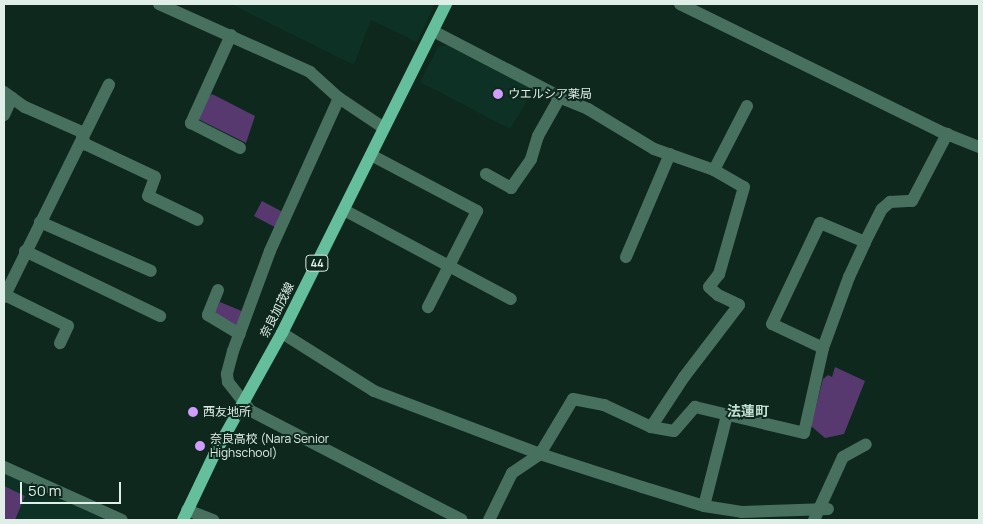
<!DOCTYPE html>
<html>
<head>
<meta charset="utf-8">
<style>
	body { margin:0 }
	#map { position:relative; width:983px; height:524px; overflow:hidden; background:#0e281e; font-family:Manrope,"Noto Sans JP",sans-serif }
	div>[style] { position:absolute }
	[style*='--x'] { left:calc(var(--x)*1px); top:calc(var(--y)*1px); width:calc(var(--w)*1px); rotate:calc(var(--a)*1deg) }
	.built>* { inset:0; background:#0d3124 }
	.green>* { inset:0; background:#573970; transform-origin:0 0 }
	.minor>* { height:12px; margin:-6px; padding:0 6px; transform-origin:6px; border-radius:6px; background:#47705f }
	.major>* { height:12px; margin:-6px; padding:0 6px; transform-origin:6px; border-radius:6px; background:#65bf9c }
	.dots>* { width:14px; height:14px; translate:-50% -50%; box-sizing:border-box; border:2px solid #0e281e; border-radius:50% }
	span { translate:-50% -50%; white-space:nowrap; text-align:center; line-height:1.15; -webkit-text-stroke:4px #0e281e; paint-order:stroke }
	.shield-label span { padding:1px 4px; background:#0e281e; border:1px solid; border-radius:4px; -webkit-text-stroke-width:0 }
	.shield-label { font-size:11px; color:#dfeee7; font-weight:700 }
	.poi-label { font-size:12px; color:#dfeee7 }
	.left { translate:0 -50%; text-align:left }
	.street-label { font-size:12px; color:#dfeee7 }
	.neighbourhood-label { font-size:14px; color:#c1dfd2; font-weight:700 }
	.frame { position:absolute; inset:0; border:5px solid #dfeee7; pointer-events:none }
	.scale { position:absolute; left:20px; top:482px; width:101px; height:22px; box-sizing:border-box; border:2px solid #dfeee7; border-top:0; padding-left:6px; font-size:15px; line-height:18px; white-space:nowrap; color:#dfeee7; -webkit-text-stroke:4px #0e281e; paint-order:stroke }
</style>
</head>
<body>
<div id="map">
	<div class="built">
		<div style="clip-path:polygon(231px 4px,435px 4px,417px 42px,371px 20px,354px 65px)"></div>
		<div style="clip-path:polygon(446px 45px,536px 87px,510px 129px,420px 82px,438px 47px)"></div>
		<div style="clip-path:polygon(4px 473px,110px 520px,4px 520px)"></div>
	</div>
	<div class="green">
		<div style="clip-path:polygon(212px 94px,255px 116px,246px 143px,196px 118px,204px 101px)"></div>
		<div style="left:262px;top:201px;width:26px;height:17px;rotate:28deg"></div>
		<div style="clip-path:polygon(220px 302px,244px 312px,241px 331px,214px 313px)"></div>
		<div style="clip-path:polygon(835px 367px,865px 381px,844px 434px,825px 438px,811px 426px,823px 379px,828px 375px,832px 377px)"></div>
		<div style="clip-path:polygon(4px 486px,25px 496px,15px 520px,4px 520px)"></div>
	</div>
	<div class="minor">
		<div style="--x:159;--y:4;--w:166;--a:24.2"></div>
		<div style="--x:310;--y:72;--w:39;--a:42"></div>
		<div style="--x:339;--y:98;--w:54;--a:33.7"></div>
		<div style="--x:680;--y:4;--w:288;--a:26.1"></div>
		<div style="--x:939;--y:131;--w:43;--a:21.8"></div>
		<div style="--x:433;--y:31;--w:150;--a:27.4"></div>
		<div style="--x:566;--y:100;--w:24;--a:22"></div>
		<div style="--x:588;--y:109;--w:77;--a:31.2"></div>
		<div style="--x:654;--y:149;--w:64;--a:19.3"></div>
		<div style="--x:714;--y:170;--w:34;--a:30"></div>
		<div style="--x:744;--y:187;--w:91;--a:106"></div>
		<div style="--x:719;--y:274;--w:16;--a:128"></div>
		<div style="--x:709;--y:287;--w:12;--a:42"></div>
		<div style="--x:718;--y:295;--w:23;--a:25"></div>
		<div style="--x:739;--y:305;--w:91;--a:127.4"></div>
		<div style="--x:684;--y:377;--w:60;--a:123.4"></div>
		<div style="--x:231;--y:35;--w:97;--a:114.4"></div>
		<div style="--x:191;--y:123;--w:55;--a:27"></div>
		<div style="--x:4;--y:92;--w:26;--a:36"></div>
		<div style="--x:25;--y:107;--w:64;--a:23.8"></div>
		<div style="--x:339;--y:98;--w:168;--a:114.3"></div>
		<div style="--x:270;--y:251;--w:107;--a:110.3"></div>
		<div style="--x:233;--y:351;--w:24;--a:105"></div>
		<div style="--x:227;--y:374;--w:8;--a:83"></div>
		<div style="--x:228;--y:382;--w:37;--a:52"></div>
		<div style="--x:251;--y:411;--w:237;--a:27.3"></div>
		<div style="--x:4;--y:115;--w:19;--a:-65"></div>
		<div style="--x:82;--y:136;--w:9;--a:69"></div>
		<div style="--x:85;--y:144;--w:77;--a:25.2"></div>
		<div style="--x:155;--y:177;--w:20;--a:110"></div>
		<div style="--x:148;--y:196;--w:55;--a:25.6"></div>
		<div style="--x:371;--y:155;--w:120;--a:27.8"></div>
		<div style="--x:477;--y:211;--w:108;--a:117"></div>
		<div style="--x:714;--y:170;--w:72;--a:-62.7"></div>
		<div style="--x:486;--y:174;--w:29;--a:29"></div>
		<div style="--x:511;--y:188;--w:35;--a:-55"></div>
		<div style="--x:531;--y:159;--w:24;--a:-73"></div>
		<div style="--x:538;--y:136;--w:45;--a:-60.6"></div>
		<div style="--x:344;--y:210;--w:189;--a:28.1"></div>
		<div style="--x:40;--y:222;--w:121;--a:23.8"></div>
		<div style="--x:25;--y:251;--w:150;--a:25.7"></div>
		<div style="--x:626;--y:257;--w:112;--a:-66.9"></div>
		<div style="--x:218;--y:290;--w:27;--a:112"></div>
		<div style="--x:208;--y:315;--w:37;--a:31"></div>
		<div style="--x:5;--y:295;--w:70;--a:26.2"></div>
		<div style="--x:68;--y:326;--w:19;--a:115"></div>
		<div style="--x:4;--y:297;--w:237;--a:-63.7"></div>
		<div style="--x:282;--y:333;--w:109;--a:32.2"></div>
		<div style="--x:374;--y:391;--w:178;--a:20.8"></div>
		<div style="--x:540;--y:454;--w:107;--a:17.9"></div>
		<div style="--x:642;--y:487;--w:65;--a:17"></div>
		<div style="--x:704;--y:506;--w:38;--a:9"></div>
		<div style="--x:742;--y:512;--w:86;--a:-2"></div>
		<div style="--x:823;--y:348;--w:56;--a:-154.8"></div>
		<div style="--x:772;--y:324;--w:112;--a:-64.6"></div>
		<div style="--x:820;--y:223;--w:49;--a:22.9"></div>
		<div style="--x:4;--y:467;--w:129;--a:24.2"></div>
		<div style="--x:704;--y:506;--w:94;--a:-75.8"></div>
		<div style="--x:187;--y:510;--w:28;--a:21"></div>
		<div style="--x:489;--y:520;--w:52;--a:-63.9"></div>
		<div style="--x:512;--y:473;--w:34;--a:-34"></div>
		<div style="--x:540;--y:454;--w:64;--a:-59"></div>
		<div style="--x:573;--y:399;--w:32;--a:11"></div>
		<div style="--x:604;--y:405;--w:52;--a:25.1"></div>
		<div style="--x:651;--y:427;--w:23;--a:10"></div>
		<div style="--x:674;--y:431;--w:32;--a:-49"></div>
		<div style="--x:695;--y:407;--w:112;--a:13.4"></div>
		<div style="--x:804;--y:433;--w:87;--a:-77.4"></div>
		<div style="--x:823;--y:348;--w:76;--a:-69.9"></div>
		<div style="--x:849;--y:277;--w:38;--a:-65"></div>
		<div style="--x:865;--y:242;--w:37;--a:-63"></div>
		<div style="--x:882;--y:209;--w:11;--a:-41"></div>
		<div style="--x:890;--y:202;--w:22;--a:-3"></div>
		<div style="--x:912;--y:201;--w:76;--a:-62.4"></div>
		<div style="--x:814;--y:520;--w:69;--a:-65.3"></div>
		<div style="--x:843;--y:457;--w:26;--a:-29"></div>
	</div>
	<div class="major">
		<div style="--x:183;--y:520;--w:72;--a:-64.5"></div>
		<div style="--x:214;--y:455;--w:140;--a:-60.9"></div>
		<div style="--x:282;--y:333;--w:368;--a:-63.5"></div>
	</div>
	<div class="dots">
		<div style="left:498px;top:94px;background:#d09dfe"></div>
		<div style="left:193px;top:412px;background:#d09dfe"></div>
		<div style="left:200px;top:446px;background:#d09dfe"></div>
	</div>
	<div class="shield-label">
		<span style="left:317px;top:263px">44</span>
	</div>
	<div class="poi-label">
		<span class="left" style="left:508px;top:94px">ウエルシア薬局</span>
		<span class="left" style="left:203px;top:412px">西友地所</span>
		<span class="left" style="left:210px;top:446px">奈良高校 (Nara Senior<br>Highschool)</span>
	</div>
	<div class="street-label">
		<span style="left:277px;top:310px;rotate:-63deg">奈良加茂線</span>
	</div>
	<div class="neighbourhood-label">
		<span style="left:748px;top:411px">法蓮町</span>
	</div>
	<div class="frame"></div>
	<div class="scale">50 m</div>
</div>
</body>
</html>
